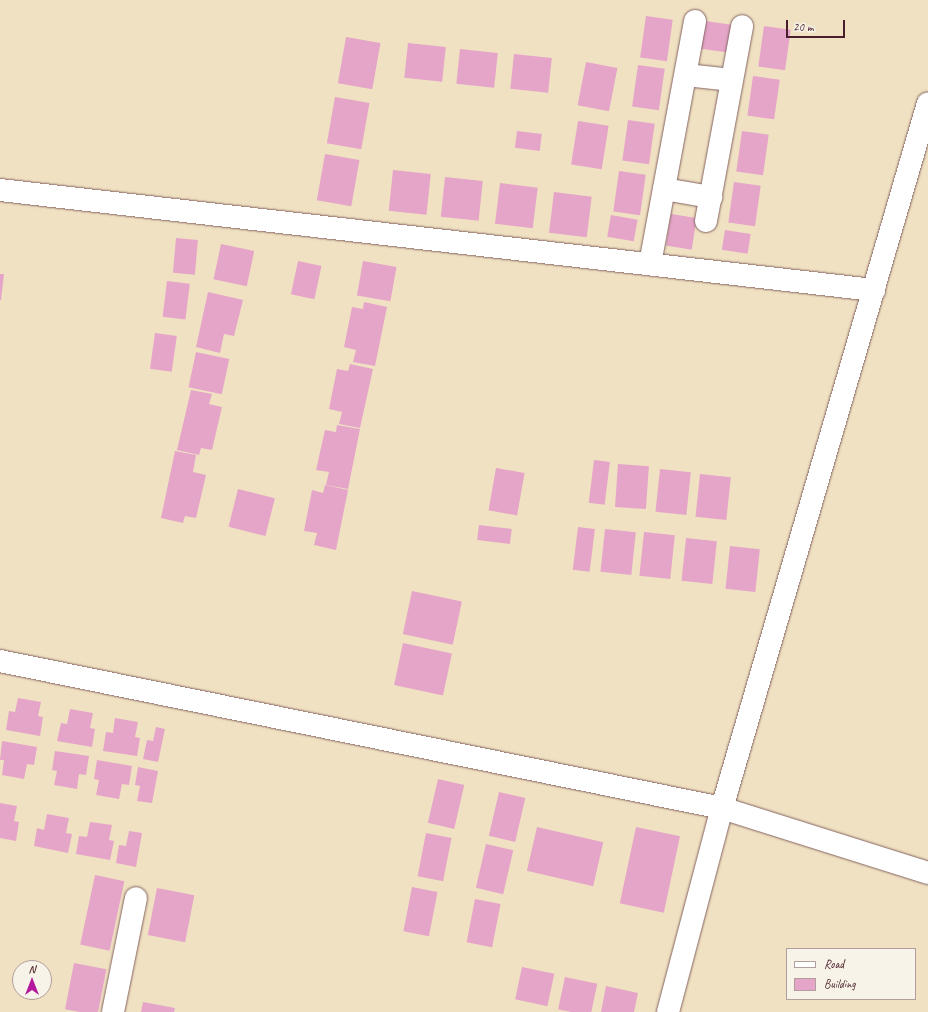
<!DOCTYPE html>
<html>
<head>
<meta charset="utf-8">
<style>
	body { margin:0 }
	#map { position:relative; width:928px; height:1012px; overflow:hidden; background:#f0e1c2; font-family:Caveat,sans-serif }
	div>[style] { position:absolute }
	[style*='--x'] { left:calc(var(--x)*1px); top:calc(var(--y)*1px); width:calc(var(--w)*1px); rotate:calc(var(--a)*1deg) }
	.building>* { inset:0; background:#e5a5c8; transform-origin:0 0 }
	.roads { filter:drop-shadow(0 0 1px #846360) drop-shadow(0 0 1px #846360) }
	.minor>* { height:22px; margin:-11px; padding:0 11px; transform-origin:11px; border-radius:11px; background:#fff }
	span { translate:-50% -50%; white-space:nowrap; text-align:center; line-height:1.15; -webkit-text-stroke:3px #f7f3e8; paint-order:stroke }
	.legend { position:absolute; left:786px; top:948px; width:130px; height:52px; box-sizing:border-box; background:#f7f3e8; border:1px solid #b29e9c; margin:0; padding:5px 7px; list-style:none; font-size:12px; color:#4a1f2b }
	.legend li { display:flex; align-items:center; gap:8px; height:20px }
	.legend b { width:20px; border:1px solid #b29e9c }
	.north { position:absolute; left:12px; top:960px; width:40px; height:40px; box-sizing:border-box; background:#f7f3e8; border:1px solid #b29e9c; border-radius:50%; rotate:0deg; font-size:11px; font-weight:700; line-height:16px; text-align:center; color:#4a1f2b }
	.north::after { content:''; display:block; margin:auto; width:14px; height:18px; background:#b5179e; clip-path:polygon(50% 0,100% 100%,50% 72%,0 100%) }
	.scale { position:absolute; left:786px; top:20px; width:59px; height:18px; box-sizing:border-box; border:2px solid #4a1f2b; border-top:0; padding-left:5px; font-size:12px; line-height:14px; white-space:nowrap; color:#4a1f2b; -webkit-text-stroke:3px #f7f3e8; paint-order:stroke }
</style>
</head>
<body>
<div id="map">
	<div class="building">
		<div style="left:646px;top:16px;width:27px;height:42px;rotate:8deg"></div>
		<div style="left:705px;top:21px;width:27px;height:28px;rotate:8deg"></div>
		<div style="left:764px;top:26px;width:27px;height:41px;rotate:8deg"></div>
		<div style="left:346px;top:37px;width:35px;height:47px;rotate:10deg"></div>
		<div style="left:408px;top:43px;width:38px;height:35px;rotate:6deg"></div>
		<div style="left:460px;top:49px;width:38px;height:35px;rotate:6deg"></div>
		<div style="left:514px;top:54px;width:38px;height:35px;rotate:6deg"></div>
		<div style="left:586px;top:62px;width:32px;height:44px;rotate:11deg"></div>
		<div style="left:638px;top:65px;width:27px;height:42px;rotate:8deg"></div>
		<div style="left:753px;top:76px;width:27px;height:40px;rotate:8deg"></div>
		<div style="left:335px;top:97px;width:35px;height:47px;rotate:10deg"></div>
		<div style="left:628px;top:120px;width:27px;height:41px;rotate:8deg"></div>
		<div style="left:578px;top:121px;width:31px;height:44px;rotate:9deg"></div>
		<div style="left:517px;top:131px;width:25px;height:17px;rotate:7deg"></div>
		<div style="left:742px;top:131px;width:27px;height:41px;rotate:8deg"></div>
		<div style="left:325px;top:154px;width:35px;height:47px;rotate:10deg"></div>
		<div style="left:393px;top:170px;width:38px;height:41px;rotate:6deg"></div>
		<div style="left:619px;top:171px;width:27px;height:41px;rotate:8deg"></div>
		<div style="left:445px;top:177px;width:38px;height:40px;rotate:6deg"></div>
		<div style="left:734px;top:182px;width:27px;height:41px;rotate:8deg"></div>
		<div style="left:500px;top:183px;width:38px;height:41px;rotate:7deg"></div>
		<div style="left:554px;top:192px;width:38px;height:41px;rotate:7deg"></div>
		<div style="left:671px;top:214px;width:26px;height:32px;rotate:9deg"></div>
		<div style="left:611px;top:215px;width:27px;height:22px;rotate:10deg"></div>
		<div style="left:725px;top:230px;width:26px;height:20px;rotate:9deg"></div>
		<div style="left:176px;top:238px;width:22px;height:35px;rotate:5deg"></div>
		<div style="left:221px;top:244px;width:34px;height:36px;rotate:12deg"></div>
		<div style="left:298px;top:261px;width:24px;height:34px;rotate:12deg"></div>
		<div style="left:363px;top:261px;width:34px;height:35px;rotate:10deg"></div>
		<div style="clip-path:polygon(0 274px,4px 274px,1px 300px,0 300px)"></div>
		<div style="left:167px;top:281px;width:23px;height:36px;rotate:7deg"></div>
		<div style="clip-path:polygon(208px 292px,243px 300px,234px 336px,224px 334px,220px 353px,196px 347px)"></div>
		<div style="clip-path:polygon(364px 302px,387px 307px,375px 366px,353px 362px,356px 350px,344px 347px,352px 307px,363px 309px)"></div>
		<div style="left:155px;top:333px;width:22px;height:36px;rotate:8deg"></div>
		<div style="left:196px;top:352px;width:34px;height:36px;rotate:12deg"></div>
		<div style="clip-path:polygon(350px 364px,373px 369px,360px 428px,339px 424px,342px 412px,329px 409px,337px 369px,348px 371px)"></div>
		<div style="clip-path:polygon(191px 390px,212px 394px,209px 404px,222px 407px,212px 450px,201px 448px,199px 455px,177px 450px)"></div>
		<div style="clip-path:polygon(337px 425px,360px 429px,348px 489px,326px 485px,329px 472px,316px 470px,325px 430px,336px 432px)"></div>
		<div style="clip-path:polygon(175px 451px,196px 455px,193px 472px,206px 475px,196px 518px,185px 516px,183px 523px,161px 518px)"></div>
		<div style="left:594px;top:460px;width:16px;height:43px;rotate:7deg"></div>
		<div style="left:618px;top:464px;width:31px;height:43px;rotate:4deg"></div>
		<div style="left:496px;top:468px;width:29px;height:43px;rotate:10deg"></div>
		<div style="left:660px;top:469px;width:31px;height:43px;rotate:6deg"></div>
		<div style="left:700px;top:474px;width:31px;height:43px;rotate:6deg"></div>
		<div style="clip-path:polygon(325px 485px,348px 490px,336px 550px,314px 545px,317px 533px,304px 531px,312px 490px,323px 493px)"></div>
		<div style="left:238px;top:489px;width:38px;height:39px;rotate:14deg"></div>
		<div style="left:479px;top:525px;width:33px;height:15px;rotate:7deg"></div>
		<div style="left:578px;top:527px;width:17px;height:43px;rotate:7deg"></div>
		<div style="left:605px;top:529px;width:31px;height:43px;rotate:6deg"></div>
		<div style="left:644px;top:532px;width:31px;height:44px;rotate:6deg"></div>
		<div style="left:686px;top:538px;width:31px;height:43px;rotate:6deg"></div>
		<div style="left:730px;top:546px;width:30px;height:43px;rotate:6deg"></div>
		<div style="left:412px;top:591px;width:51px;height:44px;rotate:12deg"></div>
		<div style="left:403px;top:643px;width:50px;height:43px;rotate:12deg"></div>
		<div style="clip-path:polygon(18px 698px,41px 702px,38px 716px,43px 717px,40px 736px,6px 730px,9px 711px,15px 712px)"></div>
		<div style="clip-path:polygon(70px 709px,93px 713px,90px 728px,95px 729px,92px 747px,57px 741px,61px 723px,67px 724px)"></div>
		<div style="clip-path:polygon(115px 718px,138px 722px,135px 737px,140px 738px,137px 756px,103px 751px,106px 732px,113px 733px)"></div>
		<div style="clip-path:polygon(156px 727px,165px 729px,158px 762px,143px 759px,147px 740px,153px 741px)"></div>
		<div style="clip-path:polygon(2px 741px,37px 747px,34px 765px,27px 764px,24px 779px,2px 775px,4px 760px,0 760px)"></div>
		<div style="clip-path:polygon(55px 751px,89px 756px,86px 775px,79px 774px,77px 789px,54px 785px,57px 771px,52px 770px)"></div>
		<div style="clip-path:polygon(97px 760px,132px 766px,129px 785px,122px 784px,119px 799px,96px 795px,99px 780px,94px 779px)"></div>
		<div style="clip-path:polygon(138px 767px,158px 771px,152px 803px,137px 801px,140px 786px,135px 785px)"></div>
		<div style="left:438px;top:779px;width:27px;height:45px;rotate:13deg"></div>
		<div style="left:499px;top:792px;width:27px;height:45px;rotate:13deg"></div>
		<div style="clip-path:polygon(0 803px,17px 806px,14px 821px,19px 822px,16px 841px,0 838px)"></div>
		<div style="clip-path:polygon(47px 814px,69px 818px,66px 833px,72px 834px,68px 853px,34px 846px,37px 828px,44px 830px)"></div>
		<div style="clip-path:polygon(90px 822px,112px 825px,109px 840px,114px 841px,110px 860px,76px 854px,79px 836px,87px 837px)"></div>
		<div style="left:537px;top:827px;width:68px;height:45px;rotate:13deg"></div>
		<div style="left:636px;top:827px;width:45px;height:78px;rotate:12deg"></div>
		<div style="clip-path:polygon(129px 831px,142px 833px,136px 867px,116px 863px,119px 845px,126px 846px)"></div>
		<div style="left:426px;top:833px;width:26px;height:44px;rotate:11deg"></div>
		<div style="left:486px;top:844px;width:28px;height:45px;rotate:13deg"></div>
		<div style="left:95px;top:875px;width:30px;height:71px;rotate:12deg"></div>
		<div style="left:412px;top:887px;width:26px;height:45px;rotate:11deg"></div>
		<div style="left:157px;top:888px;width:38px;height:48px;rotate:11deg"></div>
		<div style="left:475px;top:899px;width:26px;height:44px;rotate:11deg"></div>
		<div style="left:74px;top:963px;width:33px;height:47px;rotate:11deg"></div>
		<div style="left:522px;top:967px;width:33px;height:33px;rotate:12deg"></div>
		<div style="left:565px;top:977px;width:33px;height:33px;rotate:12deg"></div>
		<div style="clip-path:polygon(606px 986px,638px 993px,634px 1012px,601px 1012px)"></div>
		<div style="clip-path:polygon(143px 1002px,175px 1008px,174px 1012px,141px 1012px)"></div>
	</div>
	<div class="roads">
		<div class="minor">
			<div style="--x:686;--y:75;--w:46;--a:6.2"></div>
			<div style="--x:664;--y:189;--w:48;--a:9.7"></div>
			<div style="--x:0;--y:190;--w:880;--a:6.53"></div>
			<div style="--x:706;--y:221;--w:198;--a:-79.5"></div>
			<div style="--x:650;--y:264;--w:247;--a:-79.5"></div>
			<div style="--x:0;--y:661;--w:737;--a:11.51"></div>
			<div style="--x:722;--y:808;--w:216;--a:17.5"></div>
			<div style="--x:113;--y:1012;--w:116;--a:-78.6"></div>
			<div style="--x:668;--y:1012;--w:211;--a:-75.2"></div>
			<div style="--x:722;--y:808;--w:734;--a:-73.71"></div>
		</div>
	</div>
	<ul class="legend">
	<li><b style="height:5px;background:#fff"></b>Road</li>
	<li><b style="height:11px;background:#e5a5c8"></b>Building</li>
	</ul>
	<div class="north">N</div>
	<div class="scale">20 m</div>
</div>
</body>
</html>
